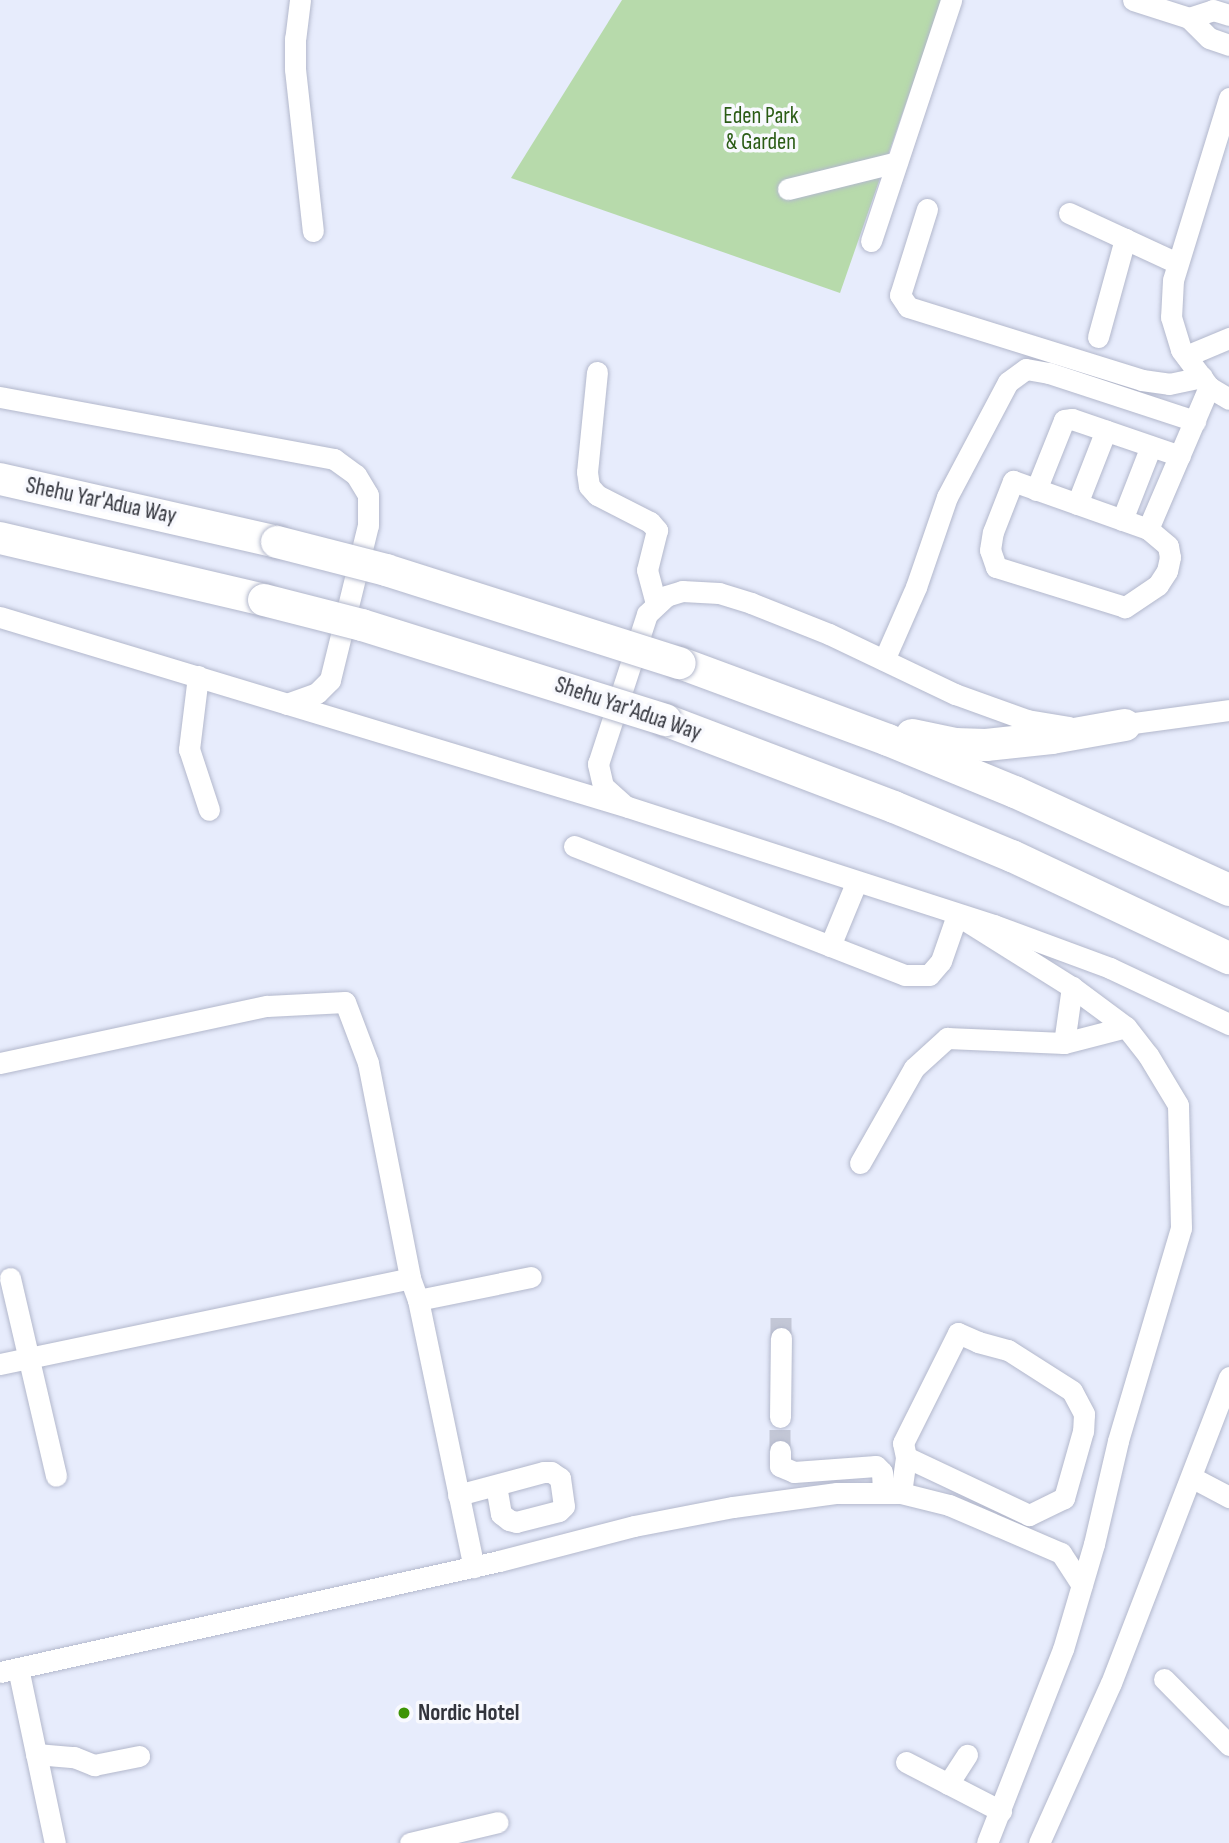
<!DOCTYPE html>
<html>
<head>
<meta charset="utf-8">
<style>
	body { margin:0 }
	#map { position:relative; width:1229px; height:1843px; overflow:hidden; background:#e7ecfc; font-family:"Sofia Sans Condensed",sans-serif }
	div>[style] { position:absolute }
	[style*='--x'] { left:calc(var(--x)*1px); top:calc(var(--y)*1px); width:calc(var(--w)*1px); rotate:calc(var(--a)*1deg) }
	.green>* { inset:0; background:#b7daab }
	.minor-tunnel>* { height:21px; margin-top:-10.5px; transform-origin:0; background:repeating-linear-gradient(90deg,#c3c7d6 0 21px,transparent 0 31px) }
	.roads { filter:drop-shadow(0 0 2px #b3b8cc) drop-shadow(0 0 2px #b3b8cc) }
	.minor>* { height:21px; margin:-10.5px; padding:0 10.5px; transform-origin:10.5px; border-radius:10.5px; background:#fff }
	.highway>* { height:32px; margin:-16px; padding:0 16px; transform-origin:16px; border-radius:16px; background:#fff }
	.bridges { filter:drop-shadow(0 0 2px #b3b8cc) drop-shadow(0 0 2px #b3b8cc) }
	.highway-bridge>* { height:32px; margin:-16px; padding:0 16px; transform-origin:16px; border-radius:16px; background:#fff }
	.dots>* { width:19px; height:19px; translate:-50% -50%; box-sizing:border-box; border:4px solid #f8f9fe; border-radius:50% }
	span { translate:-50% -50%; white-space:nowrap; text-align:center; line-height:1.15; -webkit-text-stroke:7px #f8f9fe; paint-order:stroke }
	.park-label { font-size:23px; color:#2b5c16 }
	.street-label { font-size:23px; color:#32343c }
	.poi-label { font-size:23px; color:#32343c; font-weight:700 }
	.left { translate:0 -50%; text-align:left }
</style>
</head>
<body>
<div id="map">
	<div class="green">
		<div style="clip-path:polygon(622px 0,942px 0,840px 293px,511px 178px)"></div>
	</div>
	<div class="minor-tunnel">
		<div style="--x:781;--y:1338;--w:28;--a:-90"></div>
		<div style="--x:780;--y:1451;--w:34;--a:-90"></div>
	</div>
	<div class="roads">
		<div class="minor">
			<div style="--x:300;--y:0;--w:38;--a:97"></div>
			<div style="--x:295;--y:38;--w:31;--a:90"></div>
			<div style="--x:295;--y:69;--w:163;--a:83.7"></div>
			<div style="--x:1133;--y:0;--w:59;--a:17.8"></div>
			<div style="--x:1189;--y:18;--w:28;--a:45"></div>
			<div style="--x:1209;--y:38;--w:21;--a:19"></div>
			<div style="--x:1189;--y:18;--w:25;--a:-18"></div>
			<div style="--x:1213;--y:10;--w:17;--a:17"></div>
			<div style="--x:1229;--y:98;--w:190;--a:107.1"></div>
			<div style="--x:1173;--y:280;--w:37;--a:93"></div>
			<div style="--x:1171;--y:317;--w:34;--a:73"></div>
			<div style="--x:1181;--y:350;--w:46;--a:52.9"></div>
			<div style="--x:1209;--y:387;--w:23;--a:31"></div>
			<div style="--x:788;--y:189;--w:112;--a:-13.9"></div>
			<div style="--x:927;--y:209;--w:90;--a:107.4"></div>
			<div style="--x:900;--y:295;--w:14;--a:56"></div>
			<div style="--x:908;--y:307;--w:245;--a:17.3"></div>
			<div style="--x:1142;--y:380;--w:27;--a:8"></div>
			<div style="--x:1169;--y:384;--w:34;--a:-12"></div>
			<div style="--x:1069;--y:213;--w:119;--a:24.8"></div>
			<div style="--x:871;--y:241;--w:254;--a:-71.6"></div>
			<div style="--x:1098;--y:337;--w:102;--a:-74.6"></div>
			<div style="--x:1186;--y:356;--w:47;--a:-22.7"></div>
			<div style="--x:597;--y:372;--w:100;--a:95.7"></div>
			<div style="--x:587;--y:472;--w:14;--a:82"></div>
			<div style="--x:589;--y:486;--w:12;--a:48"></div>
			<div style="--x:597;--y:495;--w:59;--a:27"></div>
			<div style="--x:650;--y:522;--w:11;--a:49"></div>
			<div style="--x:657;--y:530;--w:41;--a:104"></div>
			<div style="--x:647;--y:570;--w:35;--a:75"></div>
			<div style="--x:0;--y:397;--w:340;--a:10.5"></div>
			<div style="--x:334;--y:459;--w:27;--a:36"></div>
			<div style="--x:356;--y:475;--w:23;--a:59"></div>
			<div style="--x:368;--y:495;--w:30;--a:90"></div>
			<div style="--x:368;--y:525;--w:160;--a:103.8"></div>
			<div style="--x:330;--y:680;--w:18;--a:135"></div>
			<div style="--x:317;--y:693;--w:32;--a:160"></div>
			<div style="--x:1013;--y:481;--w:143;--a:19.6"></div>
			<div style="--x:1148;--y:529;--w:26;--a:40"></div>
			<div style="--x:1168;--y:546;--w:11;--a:80"></div>
			<div style="--x:1170;--y:557;--w:14;--a:102"></div>
			<div style="--x:1167;--y:571;--w:17;--a:123"></div>
			<div style="--x:1158;--y:585;--w:40;--a:146"></div>
			<div style="--x:1125;--y:607;--w:135;--a:-162.8"></div>
			<div style="--x:996;--y:567;--w:18;--a:-109"></div>
			<div style="--x:990;--y:550;--w:18;--a:-81"></div>
			<div style="--x:993;--y:532;--w:55;--a:-68.6"></div>
			<div style="--x:1036;--y:490;--w:75;--a:-68.2"></div>
			<div style="--x:1064;--y:420;--w:8;--a:-7"></div>
			<div style="--x:1072;--y:419;--w:114;--a:18.9"></div>
			<div style="--x:1077;--y:504;--w:79;--a:-68.6"></div>
			<div style="--x:1122;--y:520;--w:79;--a:-68.6"></div>
			<div style="--x:1148;--y:529;--w:155;--a:-66.8"></div>
			<div style="--x:0;--y:617;--w:656;--a:16.83"></div>
			<div style="--x:628;--y:807;--w:385;--a:17.9"></div>
			<div style="--x:994;--y:925;--w:124;--a:20.3"></div>
			<div style="--x:1110;--y:968;--w:132;--a:25.2"></div>
			<div style="--x:884;--y:660;--w:80;--a:-66.3"></div>
			<div style="--x:916;--y:587;--w:95;--a:-71"></div>
			<div style="--x:947;--y:497;--w:130;--a:-62.1"></div>
			<div style="--x:1008;--y:382;--w:22;--a:-36"></div>
			<div style="--x:1026;--y:369;--w:23;--a:10"></div>
			<div style="--x:1049;--y:373;--w:154;--a:18.2"></div>
			<div style="--x:198;--y:676;--w:74;--a:97"></div>
			<div style="--x:189;--y:749;--w:64;--a:71.8"></div>
			<div style="--x:1112;--y:726;--w:118;--a:-7.8"></div>
			<div style="--x:623;--y:804;--w:27;--a:-138"></div>
			<div style="--x:603;--y:786;--w:23;--a:-103"></div>
			<div style="--x:598;--y:764;--w:158;--a:-71.9"></div>
			<div style="--x:647;--y:614;--w:26;--a:-43"></div>
			<div style="--x:666;--y:596;--w:17;--a:-17"></div>
			<div style="--x:682;--y:591;--w:37;--a:3"></div>
			<div style="--x:719;--y:593;--w:34;--a:17"></div>
			<div style="--x:751;--y:603;--w:84;--a:21.7"></div>
			<div style="--x:829;--y:634;--w:140;--a:25.5"></div>
			<div style="--x:955;--y:694;--w:77;--a:19.9"></div>
			<div style="--x:1027;--y:720;--w:43;--a:9.5"></div>
			<div style="--x:574;--y:846;--w:355;--a:21.3"></div>
			<div style="--x:905;--y:975;--w:24;--a:0"></div>
			<div style="--x:929;--y:975;--w:18;--a:-49"></div>
			<div style="--x:941;--y:961;--w:49;--a:-70.8"></div>
			<div style="--x:957;--y:915;--w:136;--a:32.1"></div>
			<div style="--x:1072;--y:987;--w:67;--a:36.5"></div>
			<div style="--x:1126;--y:1027;--w:36;--a:52"></div>
			<div style="--x:1148;--y:1055;--w:58;--a:59"></div>
			<div style="--x:1178;--y:1105;--w:123;--a:88.6"></div>
			<div style="--x:1181;--y:1228;--w:222;--a:106.5"></div>
			<div style="--x:1118;--y:1441;--w:106;--a:103.1"></div>
			<div style="--x:1094;--y:1544;--w:109;--a:106.4"></div>
			<div style="--x:1063;--y:1649;--w:208;--a:111.4"></div>
			<div style="--x:830;--y:946;--w:68;--a:-67.6"></div>
			<div style="--x:1064;--y:1043;--w:57;--a:-81.9"></div>
			<div style="--x:0;--y:1063;--w:273;--a:-12.1"></div>
			<div style="--x:267;--y:1006;--w:78;--a:-2.9"></div>
			<div style="--x:345;--y:1002;--w:65;--a:69.3"></div>
			<div style="--x:368;--y:1063;--w:219;--a:78.9"></div>
			<div style="--x:410;--y:1278;--w:23;--a:70"></div>
			<div style="--x:418;--y:1300;--w:273;--a:78.2"></div>
			<div style="--x:860;--y:1163;--w:109;--a:-60.4"></div>
			<div style="--x:914;--y:1068;--w:45;--a:-42.3"></div>
			<div style="--x:947;--y:1038;--w:117;--a:2.4"></div>
			<div style="--x:1064;--y:1043;--w:64;--a:-14.5"></div>
			<div style="--x:10;--y:1278;--w:203;--a:76.9"></div>
			<div style="--x:418;--y:1300;--w:115;--a:-11.5"></div>
			<div style="--x:0;--y:1364;--w:419;--a:-11.8"></div>
			<div style="--x:780;--y:1417;--w:79;--a:-89.3"></div>
			<div style="--x:780;--y:1451;--w:15;--a:90"></div>
			<div style="--x:780;--y:1466;--w:15;--a:23"></div>
			<div style="--x:794;--y:1472;--w:82;--a:-4.2"></div>
			<div style="--x:876;--y:1466;--w:8;--a:45"></div>
			<div style="--x:882;--y:1472;--w:21;--a:87"></div>
			<div style="--x:1193;--y:1478;--w:41;--a:27.8"></div>
			<div style="--x:901;--y:1493;--w:36;--a:-82"></div>
			<div style="--x:906;--y:1457;--w:14;--a:-102"></div>
			<div style="--x:903;--y:1443;--w:123;--a:-63.4"></div>
			<div style="--x:958;--y:1333;--w:22;--a:24"></div>
			<div style="--x:978;--y:1342;--w:31;--a:15"></div>
			<div style="--x:1008;--y:1350;--w:76;--a:32.6"></div>
			<div style="--x:1072;--y:1391;--w:26;--a:62"></div>
			<div style="--x:1084;--y:1414;--w:17;--a:93"></div>
			<div style="--x:1083;--y:1431;--w:70;--a:105.8"></div>
			<div style="--x:1064;--y:1498;--w:39;--a:154"></div>
			<div style="--x:1029;--y:1515;--w:136;--a:-154.8"></div>
			<div style="--x:458;--y:1495;--w:89;--a:-15"></div>
			<div style="--x:544;--y:1472;--w:7;--a:0"></div>
			<div style="--x:551;--y:1472;--w:11;--a:34"></div>
			<div style="--x:560;--y:1478;--w:28;--a:82"></div>
			<div style="--x:564;--y:1506;--w:7;--a:135"></div>
			<div style="--x:559;--y:1511;--w:44;--a:165.7"></div>
			<div style="--x:516;--y:1522;--w:7;--a:-164"></div>
			<div style="--x:509;--y:1520;--w:10;--a:-143"></div>
			<div style="--x:501;--y:1514;--w:29;--a:-100"></div>
			<div style="--x:18;--y:1668;--w:179;--a:78.1"></div>
			<div style="--x:0;--y:1672;--w:511;--a:-12.54"></div>
			<div style="--x:499;--y:1561;--w:139;--a:-14.5"></div>
			<div style="--x:634;--y:1526;--w:101;--a:-10.9"></div>
			<div style="--x:733;--y:1507;--w:105;--a:-7.7"></div>
			<div style="--x:837;--y:1493;--w:64;--a:0"></div>
			<div style="--x:901;--y:1493;--w:49;--a:14"></div>
			<div style="--x:949;--y:1505;--w:122;--a:23.2"></div>
			<div style="--x:1061;--y:1553;--w:38;--a:57"></div>
			<div style="--x:1164;--y:1679;--w:93;--a:45.4"></div>
			<div style="--x:36;--y:1754;--w:38;--a:5"></div>
			<div style="--x:74;--y:1757;--w:22;--a:22"></div>
			<div style="--x:94;--y:1765;--w:46;--a:-11.3"></div>
			<div style="--x:906;--y:1762;--w:107;--a:27.3"></div>
			<div style="--x:948;--y:1784;--w:35;--a:-57"></div>
			<div style="--x:410;--y:1843;--w:90;--a:-13.4"></div>
			<div style="--x:1039;--y:1843;--w:175;--a:-65.8"></div>
			<div style="--x:1111;--y:1683;--w:328;--a:-68.9"></div>
		</div>
		<div class="highway">
			<div style="--x:0;--y:479;--w:284;--a:12.8"></div>
			<div style="--x:0;--y:538;--w:271;--a:13.2"></div>
			<div style="--x:680;--y:663;--w:222;--a:20.3"></div>
			<div style="--x:888;--y:740;--w:137;--a:22.3"></div>
			<div style="--x:1015;--y:792;--w:235;--a:24.6"></div>
			<div style="--x:665;--y:720;--w:245;--a:20.8"></div>
			<div style="--x:894;--y:807;--w:128;--a:22.6"></div>
			<div style="--x:1012;--y:856;--w:240;--a:25.2"></div>
			<div style="--x:912;--y:735;--w:44;--a:11.8"></div>
			<div style="--x:955;--y:744;--w:31;--a:2"></div>
			<div style="--x:986;--y:745;--w:66;--a:-6.1"></div>
			<div style="--x:1052;--y:738;--w:74;--a:-10.1"></div>
		</div>
	</div>
	<div class="bridges">
		<div class="highway-bridge">
			<div style="--x:277;--y:542;--w:113;--a:14.4"></div>
			<div style="--x:386;--y:570;--w:308;--a:17.6"></div>
			<div style="--x:264;--y:600;--w:101;--a:14.3"></div>
			<div style="--x:362;--y:625;--w:318;--a:17.4"></div>
		</div>
	</div>
	<div class="dots">
		<div style="left:404px;top:1713px;background:#3d9405"></div>
	</div>
	<div class="park-label">
		<span style="left:761px;top:129px">Eden Park<br>&amp; Garden</span>
	</div>
	<div class="street-label">
		<span style="left:101px;top:501px;rotate:12deg">Shehu Yar'Adua Way</span>
		<span style="left:628px;top:709px;rotate:19deg">Shehu Yar'Adua Way</span>
	</div>
	<div class="poi-label">
		<span class="left" style="left:418px;top:1713px">Nordic Hotel</span>
	</div>
</div>
</body>
</html>
